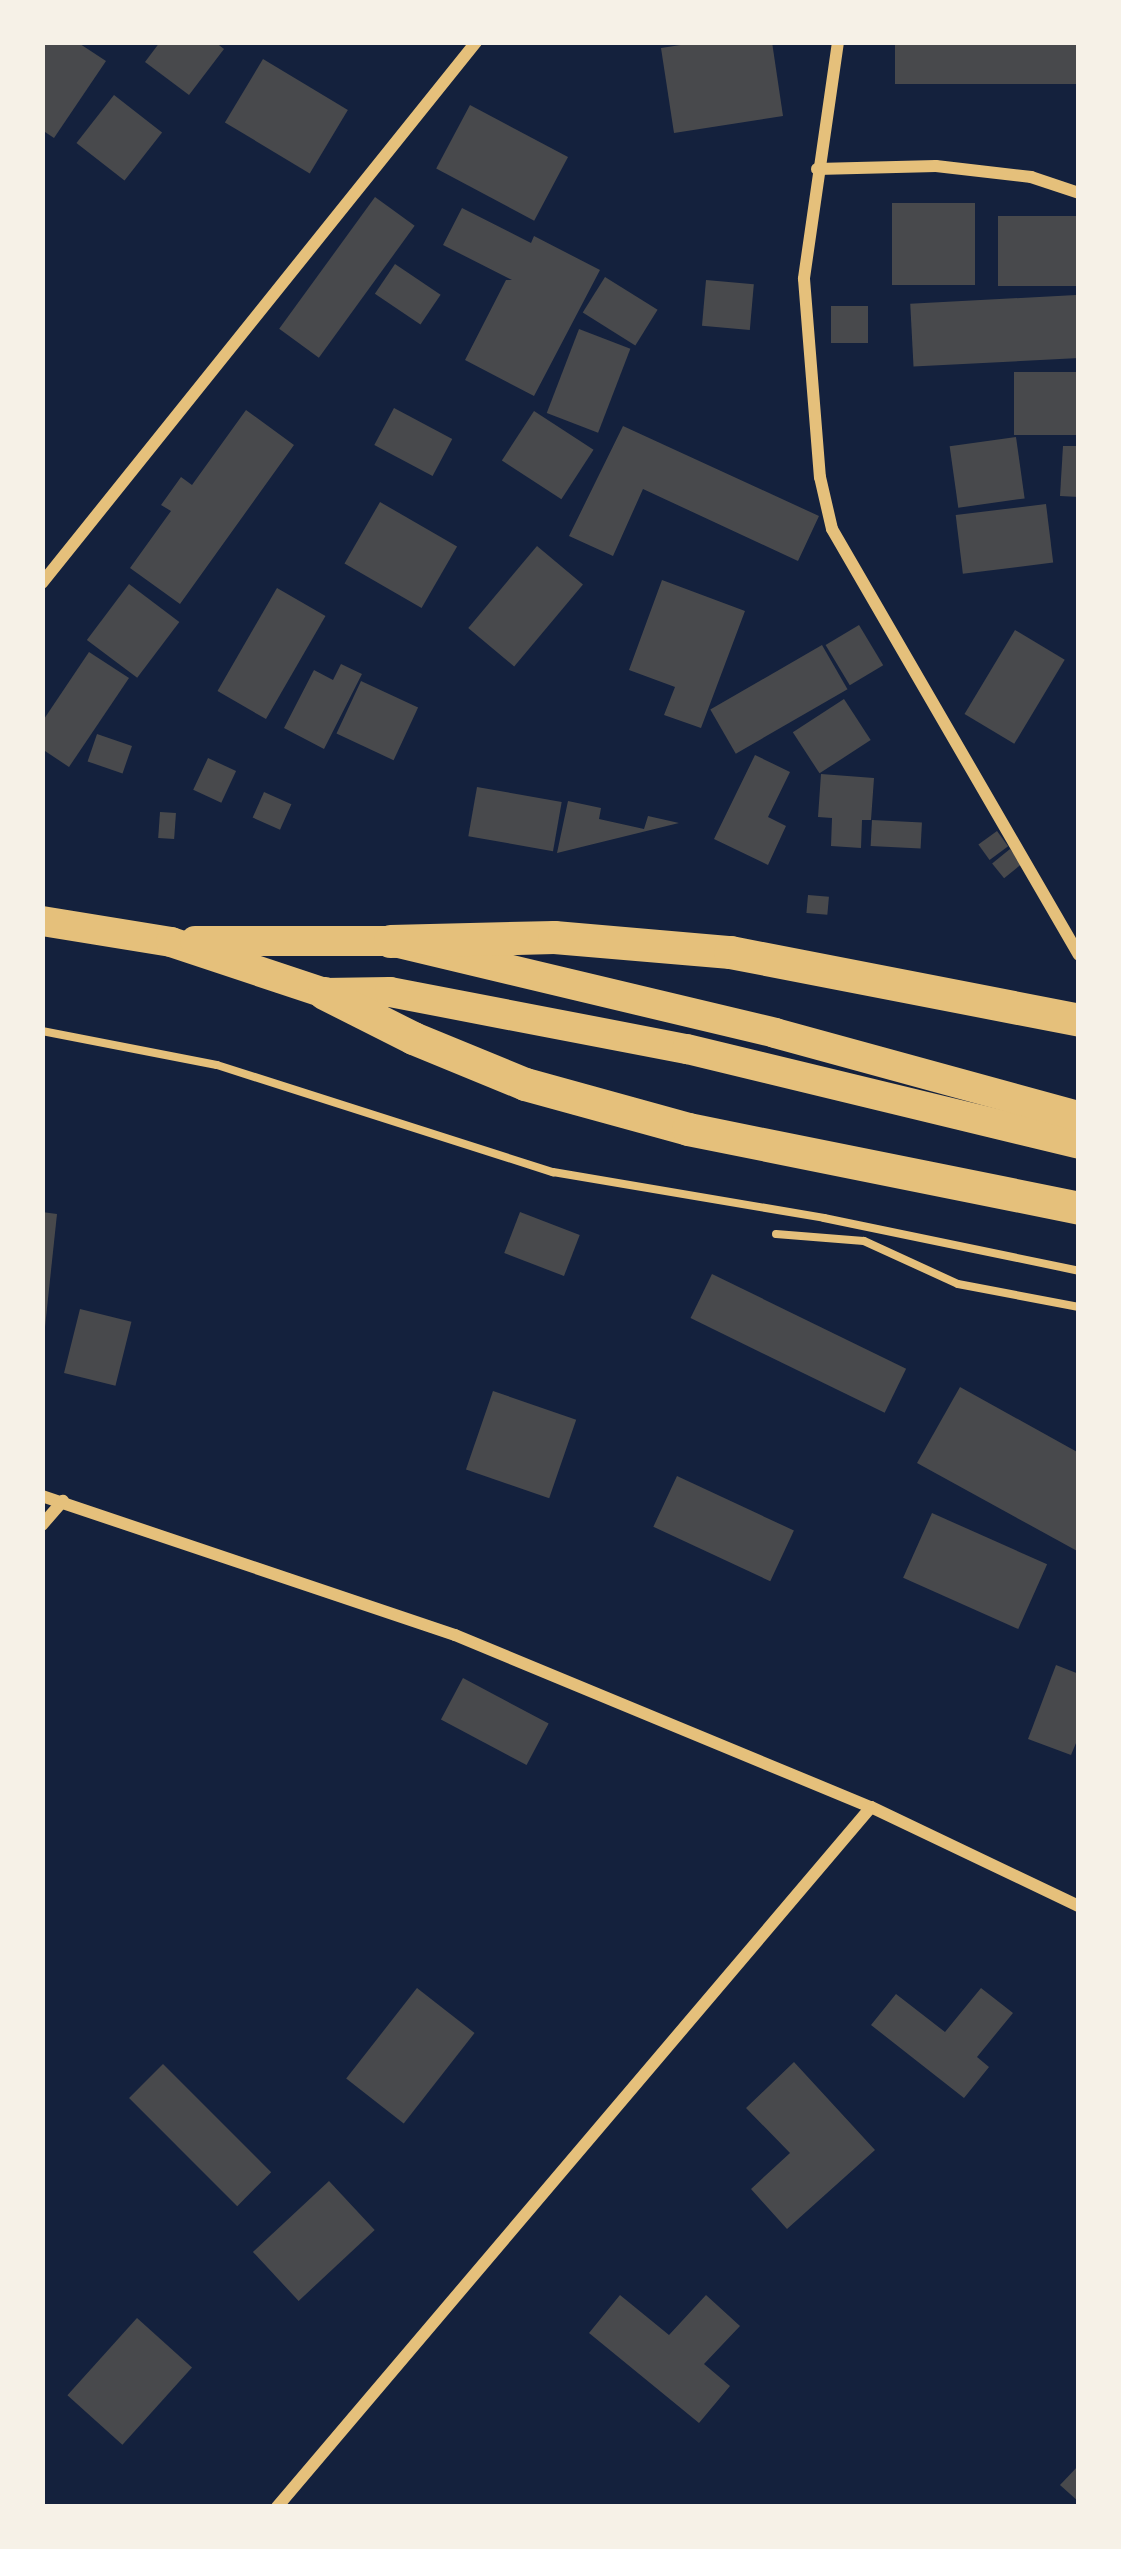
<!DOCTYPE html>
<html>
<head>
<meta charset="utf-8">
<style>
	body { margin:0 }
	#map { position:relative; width:1121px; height:2549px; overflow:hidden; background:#14213d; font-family:"IBM Plex Serif",serif }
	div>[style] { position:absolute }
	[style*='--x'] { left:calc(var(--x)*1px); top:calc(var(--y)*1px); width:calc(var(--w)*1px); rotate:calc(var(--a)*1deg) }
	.building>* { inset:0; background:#48494c; transform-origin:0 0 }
	.path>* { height:8px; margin:-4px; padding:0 4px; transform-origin:4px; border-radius:4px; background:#e5c07b }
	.minor>* { height:12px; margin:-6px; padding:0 6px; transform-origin:6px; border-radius:6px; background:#e5c07b }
	.primary>* { height:30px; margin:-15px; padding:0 15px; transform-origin:15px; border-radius:15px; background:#e5c07b }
	.trunk>* { height:33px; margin:-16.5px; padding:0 16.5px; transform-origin:16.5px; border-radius:16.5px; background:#e5c07b }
	span { translate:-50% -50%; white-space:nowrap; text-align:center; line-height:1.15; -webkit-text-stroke:12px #f6f1e7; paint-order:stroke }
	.frame { position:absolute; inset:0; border:45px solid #f6f1e7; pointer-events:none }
</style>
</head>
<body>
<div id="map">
	<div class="building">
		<div style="clip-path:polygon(42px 42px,77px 42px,106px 61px,54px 138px,42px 130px)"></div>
		<div style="clip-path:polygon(160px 42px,215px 42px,224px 49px,189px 95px,145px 62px)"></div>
		<div style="clip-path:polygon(700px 42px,772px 42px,783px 116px,674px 133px,661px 48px)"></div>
		<div style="left:895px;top:42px;width:184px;height:42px"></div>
		<div style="left:263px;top:59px;width:99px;height:74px;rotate:31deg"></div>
		<div style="left:114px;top:95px;width:61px;height:61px;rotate:38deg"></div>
		<div style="left:470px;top:105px;width:111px;height:72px;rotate:28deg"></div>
		<div style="left:375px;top:197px;width:49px;height:163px;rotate:36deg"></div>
		<div style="left:892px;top:203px;width:83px;height:82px"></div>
		<div style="clip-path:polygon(462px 208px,531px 243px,534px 236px,600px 270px,534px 396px,465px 360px,506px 280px,512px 280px,443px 245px)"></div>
		<div style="left:1079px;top:216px;width:70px;height:81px;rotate:90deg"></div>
		<div style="left:395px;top:264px;width:55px;height:36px;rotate:34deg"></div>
		<div style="left:605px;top:277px;width:62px;height:42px;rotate:32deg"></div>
		<div style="left:706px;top:280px;width:48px;height:46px;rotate:5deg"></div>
		<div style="left:1076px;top:295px;width:63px;height:166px;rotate:87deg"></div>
		<div style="left:831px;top:306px;width:37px;height:37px"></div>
		<div style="left:579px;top:329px;width:55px;height:90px;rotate:21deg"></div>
		<div style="left:1079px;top:372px;width:63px;height:65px;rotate:90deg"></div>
		<div style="left:394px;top:408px;width:66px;height:42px;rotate:28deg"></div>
		<div style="clip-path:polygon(246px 410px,294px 445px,180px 604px,130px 568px,171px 511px,161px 505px,181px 477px,192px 485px)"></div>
		<div style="left:534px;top:411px;width:71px;height:59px;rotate:33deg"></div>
		<div style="clip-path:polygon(623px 426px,819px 516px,798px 561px,643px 489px,613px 556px,569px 536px)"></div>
		<div style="left:1016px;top:437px;width:62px;height:67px;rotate:82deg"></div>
		<div style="clip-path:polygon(1063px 446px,1079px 446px,1079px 497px,1060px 496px)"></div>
		<div style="left:380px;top:502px;width:89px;height:71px;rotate:30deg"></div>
		<div style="left:1046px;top:504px;width:59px;height:91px;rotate:83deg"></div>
		<div style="left:537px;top:546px;width:60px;height:107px;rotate:40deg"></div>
		<div style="clip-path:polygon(662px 580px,745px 611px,701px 728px,664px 715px,675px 687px,629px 670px)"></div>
		<div style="left:129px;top:584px;width:63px;height:70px;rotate:37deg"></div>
		<div style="left:277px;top:588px;width:56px;height:119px;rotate:30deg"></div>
		<div style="left:859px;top:625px;width:47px;height:39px;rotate:59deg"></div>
		<div style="left:1015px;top:630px;width:58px;height:98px;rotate:31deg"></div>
		<div style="left:822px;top:645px;width:51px;height:129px;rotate:60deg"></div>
		<div style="clip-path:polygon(89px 652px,129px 678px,69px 767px,42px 749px,42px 722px)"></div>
		<div style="clip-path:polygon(341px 664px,362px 674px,324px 749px,284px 728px,314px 670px,333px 680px)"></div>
		<div style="left:361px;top:681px;width:63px;height:58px;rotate:25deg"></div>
		<div style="left:844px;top:699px;width:49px;height:61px;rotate:57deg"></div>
		<div style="left:97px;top:734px;width:37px;height:29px;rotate:19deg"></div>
		<div style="clip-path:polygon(755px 755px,790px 772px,768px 817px,786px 826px,768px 865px,714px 839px)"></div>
		<div style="left:208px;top:758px;width:31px;height:35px;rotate:25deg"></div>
		<div style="clip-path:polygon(821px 774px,874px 778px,871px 820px,862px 820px,861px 848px,831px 846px,832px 818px,818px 817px)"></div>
		<div style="left:477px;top:787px;width:86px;height:50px;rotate:10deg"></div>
		<div style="left:264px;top:792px;width:30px;height:28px;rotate:24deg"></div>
		<div style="clip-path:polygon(568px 801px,601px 808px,599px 819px,644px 829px,648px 816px,679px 823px,557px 853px)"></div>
		<div style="left:160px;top:812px;width:16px;height:26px;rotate:4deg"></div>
		<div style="left:872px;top:820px;width:50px;height:26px;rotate:3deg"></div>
		<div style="left:997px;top:831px;width:19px;height:23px;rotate:54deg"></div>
		<div style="left:1010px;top:849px;width:19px;height:23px;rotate:51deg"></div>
		<div style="left:808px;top:895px;width:21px;height:18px;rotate:5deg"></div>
		<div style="clip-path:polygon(42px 1212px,57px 1214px,45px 1327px,42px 1327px)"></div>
		<div style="left:520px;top:1212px;width:64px;height:44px;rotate:21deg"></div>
		<div style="left:712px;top:1274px;width:216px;height:49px;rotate:26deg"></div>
		<div style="left:80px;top:1309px;width:53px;height:66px;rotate:14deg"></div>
		<div style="clip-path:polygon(960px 1387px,1079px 1453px,1079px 1552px,917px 1463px)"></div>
		<div style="left:493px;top:1391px;width:88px;height:83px;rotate:19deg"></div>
		<div style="left:677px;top:1476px;width:129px;height:56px;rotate:25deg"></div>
		<div style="left:932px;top:1513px;width:126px;height:71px;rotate:24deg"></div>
		<div style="clip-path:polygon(1056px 1665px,1079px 1674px,1079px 1736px,1071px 1755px,1028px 1739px)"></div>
		<div style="left:463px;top:1678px;width:97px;height:47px;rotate:28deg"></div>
		<div style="left:417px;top:1988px;width:73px;height:115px;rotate:38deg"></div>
		<div style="clip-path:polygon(981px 1988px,1013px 2013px,977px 2057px,989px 2067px,964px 2098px,871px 2025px,896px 1994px,945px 2032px)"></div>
		<div style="clip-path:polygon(794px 2062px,875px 2150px,787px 2229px,751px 2189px,790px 2153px,746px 2108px)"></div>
		<div style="left:163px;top:2064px;width:153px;height:48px;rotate:45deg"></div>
		<div style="left:329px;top:2181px;width:67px;height:104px;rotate:47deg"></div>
		<div style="clip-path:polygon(620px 2295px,669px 2335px,706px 2295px,740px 2326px,704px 2364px,730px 2386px,699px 2423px,589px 2333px)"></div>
		<div style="left:137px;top:2318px;width:74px;height:104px;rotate:42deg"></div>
		<div style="clip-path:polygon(1079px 2465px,1079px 2502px,1060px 2485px)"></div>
	</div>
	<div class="path">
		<div style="--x:42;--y:1031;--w:178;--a:11"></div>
		<div style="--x:217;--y:1065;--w:353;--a:17.7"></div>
		<div style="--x:553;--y:1172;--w:275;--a:9.6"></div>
		<div style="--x:824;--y:1218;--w:260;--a:11.7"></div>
		<div style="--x:776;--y:1234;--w:88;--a:4.5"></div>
		<div style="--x:864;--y:1241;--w:103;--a:24.6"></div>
		<div style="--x:958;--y:1284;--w:123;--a:10.8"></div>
	</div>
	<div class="minor">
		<div style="--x:838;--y:42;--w:239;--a:98.2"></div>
		<div style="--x:804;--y:279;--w:199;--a:85.4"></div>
		<div style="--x:820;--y:477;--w:53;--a:77"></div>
		<div style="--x:832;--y:529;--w:492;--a:59.9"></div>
		<div style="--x:817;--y:169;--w:119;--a:-1.4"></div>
		<div style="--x:936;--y:166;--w:96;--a:6.6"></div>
		<div style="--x:1031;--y:177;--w:51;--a:18.4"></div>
		<div style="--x:42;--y:583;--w:694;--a:-51.26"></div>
		<div style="--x:42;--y:1496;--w:436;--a:18.6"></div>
		<div style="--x:455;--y:1635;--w:450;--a:22.5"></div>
		<div style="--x:871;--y:1807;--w:230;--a:25.5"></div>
		<div style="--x:42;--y:1525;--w:32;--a:-49"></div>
		<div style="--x:277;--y:2507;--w:918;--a:-49.68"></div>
	</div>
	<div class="primary">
		<div style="--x:42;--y:921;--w:131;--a:9.2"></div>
		<div style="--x:171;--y:942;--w:161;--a:18.4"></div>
		<div style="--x:324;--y:993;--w:66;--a:-0.9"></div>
		<div style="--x:390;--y:992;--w:302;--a:10.9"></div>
		<div style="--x:687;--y:1049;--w:403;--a:13.6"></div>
		<div style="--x:195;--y:941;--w:195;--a:0"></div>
		<div style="--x:390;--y:941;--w:396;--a:13.4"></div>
		<div style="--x:775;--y:1033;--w:315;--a:15.3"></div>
	</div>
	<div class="trunk">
		<div style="--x:390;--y:941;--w:164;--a:-1.4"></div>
		<div style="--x:554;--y:937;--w:177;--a:4.9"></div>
		<div style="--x:730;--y:952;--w:356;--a:11"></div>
		<div style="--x:324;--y:993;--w:100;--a:26.8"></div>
		<div style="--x:413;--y:1038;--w:121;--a:22.3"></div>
		<div style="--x:525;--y:1084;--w:169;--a:15.4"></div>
		<div style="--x:688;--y:1129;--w:399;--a:11.4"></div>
	</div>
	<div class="frame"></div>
</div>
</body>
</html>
